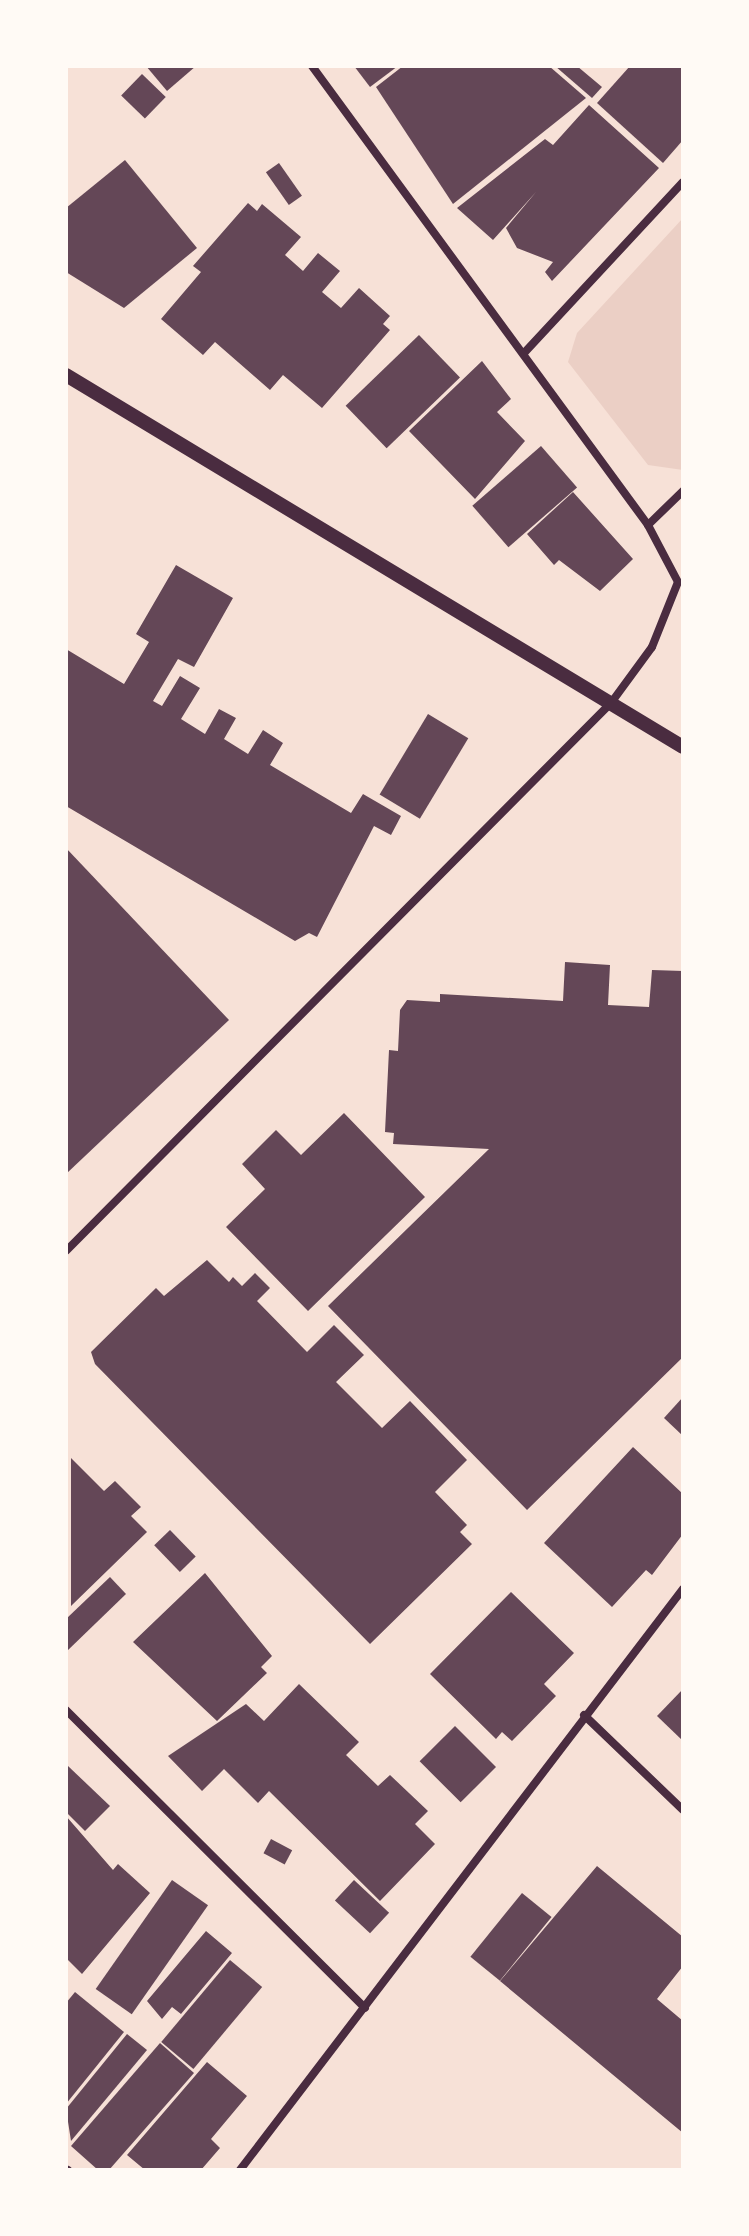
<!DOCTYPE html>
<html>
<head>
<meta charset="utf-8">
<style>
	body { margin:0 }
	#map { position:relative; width:749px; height:2236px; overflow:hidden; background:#f7e1d7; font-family:"DejaVu Sans",sans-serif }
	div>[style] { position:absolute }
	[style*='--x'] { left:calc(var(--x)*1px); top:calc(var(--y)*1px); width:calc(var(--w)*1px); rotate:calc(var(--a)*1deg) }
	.green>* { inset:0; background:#ebcfc5 }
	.building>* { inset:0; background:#644757; transform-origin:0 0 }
	.minor>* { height:8px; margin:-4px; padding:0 4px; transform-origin:4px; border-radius:4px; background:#4a2c40 }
	.tertiary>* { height:14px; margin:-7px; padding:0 7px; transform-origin:7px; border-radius:7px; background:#4a2c40 }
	span { translate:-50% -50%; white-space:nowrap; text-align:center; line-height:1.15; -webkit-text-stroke:6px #fffaf5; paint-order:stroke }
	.frame { position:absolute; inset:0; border:68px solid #fffaf5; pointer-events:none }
</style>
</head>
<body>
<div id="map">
	<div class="green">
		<div style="clip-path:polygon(683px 218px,683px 470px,648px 465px,568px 362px,577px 333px)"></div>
	</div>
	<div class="building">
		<div style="clip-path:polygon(146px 66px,196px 66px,167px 91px)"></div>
		<div style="clip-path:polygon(354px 66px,398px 66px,370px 87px)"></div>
		<div style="clip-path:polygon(403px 66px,549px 66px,586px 98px,453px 204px,376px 87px)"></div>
		<div style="clip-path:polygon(555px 66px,577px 66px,602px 87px,592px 98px)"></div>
		<div style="clip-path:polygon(630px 66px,683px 66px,683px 140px,663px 163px,597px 103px)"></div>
		<div style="left:142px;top:74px;width:33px;height:30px;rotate:44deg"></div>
		<div style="clip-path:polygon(589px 105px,659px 168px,552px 281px,545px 272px,553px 262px,517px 248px,506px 228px,536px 192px,493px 240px,457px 208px,545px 139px,553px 145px)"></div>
		<div style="clip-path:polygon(125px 160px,197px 248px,124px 308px,66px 272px,66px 208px)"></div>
		<div style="left:279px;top:163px;width:40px;height:16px;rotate:55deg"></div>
		<div style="clip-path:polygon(248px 203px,257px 211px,262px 204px,301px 237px,285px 255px,303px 271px,318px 253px,340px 271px,322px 292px,341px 308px,359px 288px,390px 316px,383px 324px,390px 330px,322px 408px,283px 375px,270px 390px,215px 342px,203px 355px,161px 319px,201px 272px,193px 266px)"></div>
		<div style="left:419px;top:335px;width:59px;height:102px;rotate:46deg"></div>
		<div style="clip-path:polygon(482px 361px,511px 399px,497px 412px,525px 441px,475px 499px,409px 431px)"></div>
		<div style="left:541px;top:446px;width:55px;height:91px;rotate:49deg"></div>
		<div style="clip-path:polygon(573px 492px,633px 559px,600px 591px,559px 560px,554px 565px,527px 534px)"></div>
		<div style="clip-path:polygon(176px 565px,233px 598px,194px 667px,178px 659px,153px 701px,162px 706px,180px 676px,200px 688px,181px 719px,205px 734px,219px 709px,236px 718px,224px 739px,248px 754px,263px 730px,283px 743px,270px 765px,351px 813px,363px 794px,401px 816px,391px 835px,374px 826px,317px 937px,309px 933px,295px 941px,66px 806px,66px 649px,124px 684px,149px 642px,136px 634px)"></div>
		<div style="left:428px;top:714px;width:47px;height:94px;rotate:31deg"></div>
		<div style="clip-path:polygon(66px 848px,229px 1020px,66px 1174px)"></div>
		<div style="clip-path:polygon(565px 962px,610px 965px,608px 1005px,649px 1007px,652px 970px,683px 971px,683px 1357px,527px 1510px,328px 1306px,489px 1149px,393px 1144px,394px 1133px,385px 1132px,389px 1050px,398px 1051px,400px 1010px,407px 1000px,440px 1002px,440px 994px,563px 1001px)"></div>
		<div style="clip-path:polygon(344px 1113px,425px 1197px,308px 1311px,226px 1227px,265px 1189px,242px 1164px,276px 1130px,301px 1155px)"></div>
		<div style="clip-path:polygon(207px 1260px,229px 1282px,233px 1277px,242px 1286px,255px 1273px,270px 1288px,257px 1301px,307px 1352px,334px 1325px,364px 1355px,336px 1382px,382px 1428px,410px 1401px,467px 1460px,435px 1492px,467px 1525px,460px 1532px,472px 1544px,370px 1644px,95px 1364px,91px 1352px,156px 1288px,164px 1296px)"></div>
		<div style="clip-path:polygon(683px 1397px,683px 1436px,664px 1418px)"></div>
		<div style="clip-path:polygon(633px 1447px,683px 1494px,683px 1534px,652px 1575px,646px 1570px,612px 1607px,544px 1543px)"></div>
		<div style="clip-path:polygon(71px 1458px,104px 1491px,115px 1481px,141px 1507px,131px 1516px,147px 1532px,71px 1606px)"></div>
		<div style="left:170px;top:1530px;width:37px;height:22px;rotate:46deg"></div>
		<div style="clip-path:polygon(205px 1573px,272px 1656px,261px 1667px,267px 1673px,217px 1721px,133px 1642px)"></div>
		<div style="clip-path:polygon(110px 1577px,126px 1594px,66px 1652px,66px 1619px)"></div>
		<div style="clip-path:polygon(511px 1592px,574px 1653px,544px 1684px,556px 1696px,512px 1741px,502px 1732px,496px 1739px,430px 1674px)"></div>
		<div style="clip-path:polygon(299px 1684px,359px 1742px,346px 1755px,378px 1786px,390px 1775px,428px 1811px,415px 1824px,435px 1844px,380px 1901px,269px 1791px,258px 1803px,224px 1769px,202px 1791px,168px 1756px,246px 1704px,264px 1721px)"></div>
		<div style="clip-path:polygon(683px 1689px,683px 1741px,657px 1716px)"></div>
		<div style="left:455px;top:1726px;width:58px;height:50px;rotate:45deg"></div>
		<div style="clip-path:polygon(68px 1766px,110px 1806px,85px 1831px,66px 1812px)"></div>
		<div style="clip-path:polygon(66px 1816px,113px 1870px,118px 1864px,150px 1893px,82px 1974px,66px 1958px)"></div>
		<div style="left:271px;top:1839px;width:24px;height:16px;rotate:28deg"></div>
		<div style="clip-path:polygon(597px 1866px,683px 1937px,683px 1966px,657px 1999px,683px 2021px,683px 2133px,500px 1981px)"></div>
		<div style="left:172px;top:1880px;width:44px;height:133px;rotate:35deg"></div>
		<div style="left:354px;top:1880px;width:48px;height:28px;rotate:43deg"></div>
		<div style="left:522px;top:1893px;width:38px;height:82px;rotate:39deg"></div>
		<div style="clip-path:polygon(206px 1931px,232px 1953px,181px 2014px,172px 2007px,162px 2019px,147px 2001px)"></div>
		<div style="left:230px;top:1960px;width:42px;height:107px;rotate:40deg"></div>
		<div style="clip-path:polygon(75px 1992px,124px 2032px,66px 2104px,66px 2003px)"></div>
		<div style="clip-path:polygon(127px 2034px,147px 2050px,71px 2141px,66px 2109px)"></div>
		<div style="clip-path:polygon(160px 2043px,194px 2073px,109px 2170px,98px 2170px,71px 2146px)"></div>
		<div style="clip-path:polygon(207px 2062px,247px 2096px,211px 2139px,220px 2148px,201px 2170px,145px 2170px,127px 2155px)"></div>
	</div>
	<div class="minor">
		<div style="--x:525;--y:352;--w:232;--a:-47.1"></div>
		<div style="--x:648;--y:525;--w:49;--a:-44.2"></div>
		<div style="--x:66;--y:1251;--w:773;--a:-45.16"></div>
		<div style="--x:611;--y:703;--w:69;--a:-53.8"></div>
		<div style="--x:652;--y:647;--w:70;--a:-68.2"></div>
		<div style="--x:678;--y:582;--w:64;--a:-117.8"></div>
		<div style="--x:648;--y:525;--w:569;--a:-126.21"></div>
		<div style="--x:66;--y:1710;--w:422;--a:44.9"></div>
		<div style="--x:584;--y:1715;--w:137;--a:43.8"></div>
		<div style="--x:66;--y:2169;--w:2;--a:27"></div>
		<div style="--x:240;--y:2170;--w:731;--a:-52.68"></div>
	</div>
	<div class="tertiary">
		<div style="--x:66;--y:375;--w:720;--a:31.09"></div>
	</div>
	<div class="frame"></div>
</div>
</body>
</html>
